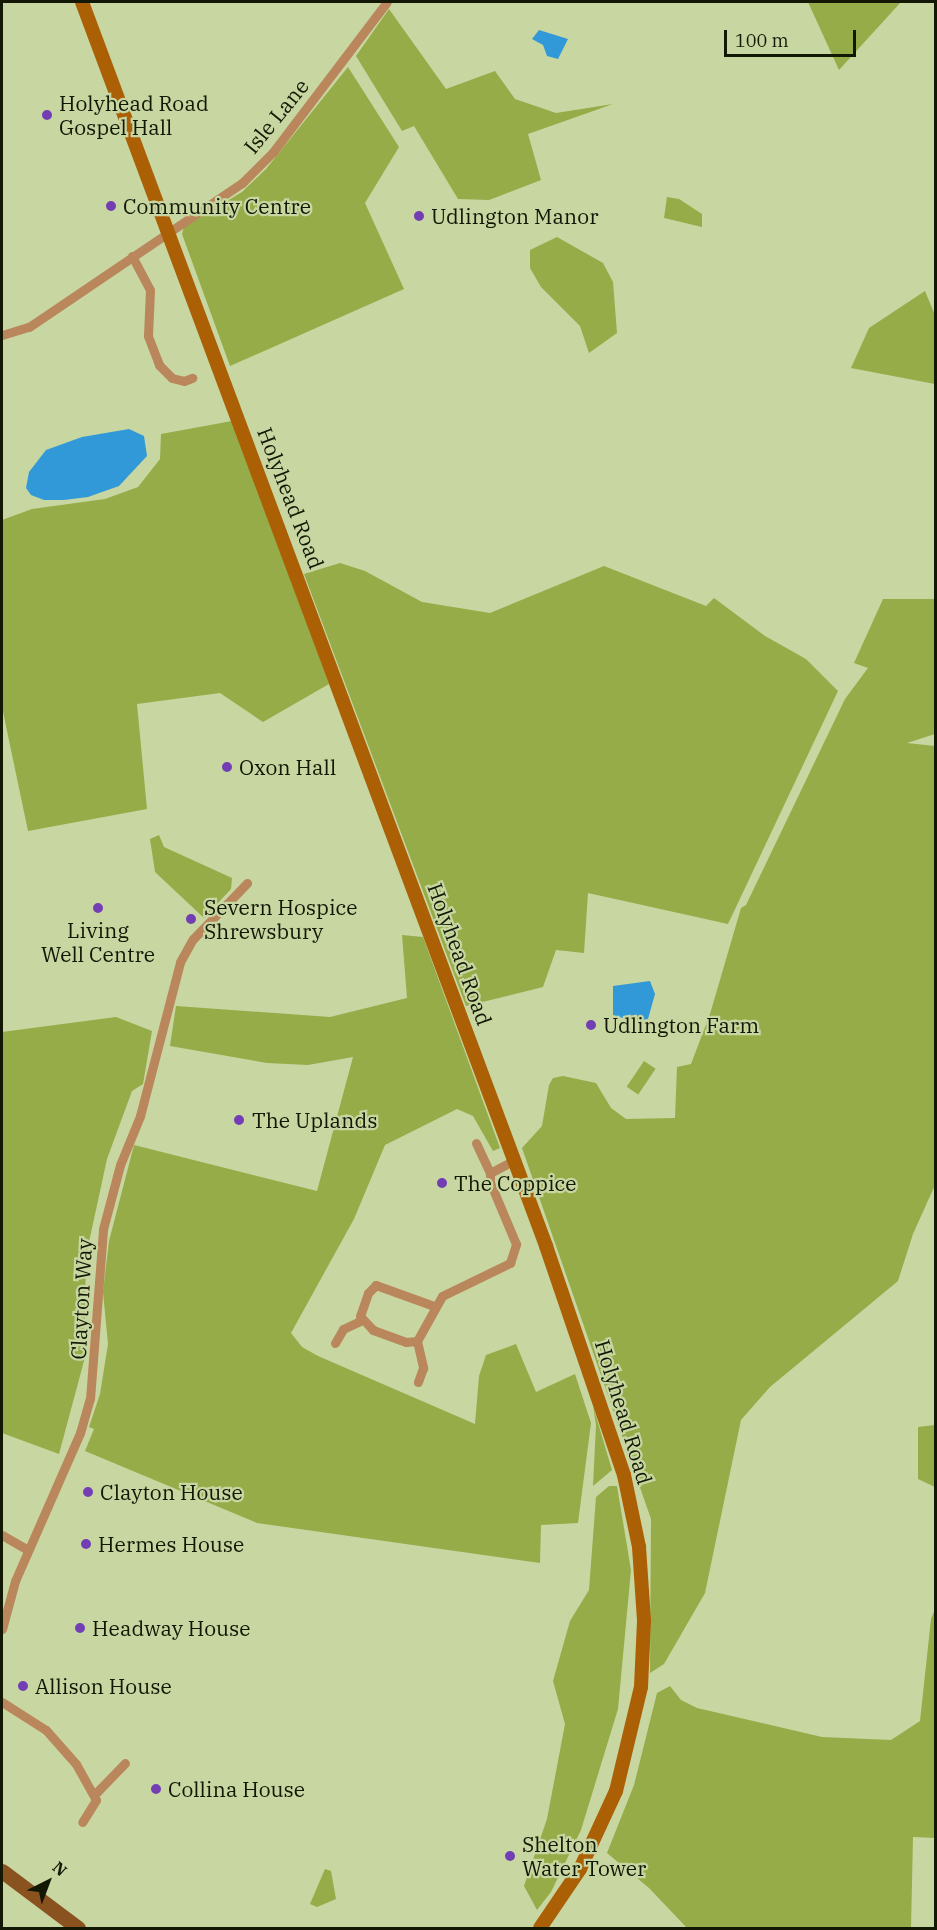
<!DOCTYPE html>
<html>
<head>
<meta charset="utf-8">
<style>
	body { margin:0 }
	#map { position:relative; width:937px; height:1930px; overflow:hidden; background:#c8d6a2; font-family:"IBM Plex Serif",serif }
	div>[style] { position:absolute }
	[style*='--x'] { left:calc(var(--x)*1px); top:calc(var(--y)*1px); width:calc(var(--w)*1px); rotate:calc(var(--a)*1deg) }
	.green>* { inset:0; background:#95ac48; transform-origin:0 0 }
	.water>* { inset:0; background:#3299d8 }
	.minor>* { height:9px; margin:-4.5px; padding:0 4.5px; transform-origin:4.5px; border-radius:4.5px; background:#ba865b }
	.secondary>* { height:14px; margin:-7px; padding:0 7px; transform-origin:7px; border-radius:7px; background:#ab6005 }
	.primary>* { height:15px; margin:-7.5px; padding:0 7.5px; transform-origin:7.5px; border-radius:7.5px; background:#89521e }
	.dots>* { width:16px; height:16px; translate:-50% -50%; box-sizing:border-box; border:3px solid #c8d6a2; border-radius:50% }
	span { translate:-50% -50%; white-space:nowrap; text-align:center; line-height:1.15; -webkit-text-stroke:4.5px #c8d6a2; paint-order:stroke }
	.poi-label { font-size:21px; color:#131805 }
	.left { translate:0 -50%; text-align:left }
	.street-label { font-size:21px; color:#131805 }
	.frame { position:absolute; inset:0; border:3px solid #131805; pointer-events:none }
	.north { position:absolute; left:18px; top:1852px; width:60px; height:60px; -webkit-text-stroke:4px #c8d6a2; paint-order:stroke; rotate:42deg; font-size:16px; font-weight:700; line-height:24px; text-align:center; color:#131805 }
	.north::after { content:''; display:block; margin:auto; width:21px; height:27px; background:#131805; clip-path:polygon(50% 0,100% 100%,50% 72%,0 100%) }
	.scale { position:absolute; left:724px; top:30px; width:132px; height:27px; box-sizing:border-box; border:3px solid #131805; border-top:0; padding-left:8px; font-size:18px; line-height:21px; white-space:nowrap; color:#131805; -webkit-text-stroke:4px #c8d6a2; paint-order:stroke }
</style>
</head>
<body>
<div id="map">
	<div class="green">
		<div style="clip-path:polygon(808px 2px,901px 2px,839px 70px)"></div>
		<div style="clip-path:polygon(389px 9px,446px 89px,495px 71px,515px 99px,556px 113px,613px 104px,528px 134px,541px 180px,489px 200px,458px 199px,414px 126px,402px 131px,356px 56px)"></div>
		<div style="clip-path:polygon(348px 67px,399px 147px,365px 203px,404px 289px,230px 366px,182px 234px,184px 227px,242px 192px,266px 169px)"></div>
		<div style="clip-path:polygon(667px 197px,679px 199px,702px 214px,702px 227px,664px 218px)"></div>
		<div style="clip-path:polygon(557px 237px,603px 263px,613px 282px,617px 333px,589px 353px,580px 326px,541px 287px,530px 268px,530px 250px)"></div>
		<div style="clip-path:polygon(925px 291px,935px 315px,935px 384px,851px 368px,869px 328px)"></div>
		<div style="clip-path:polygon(232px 421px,329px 684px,263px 722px,220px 693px,137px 704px,147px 809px,28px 831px,2px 707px,2px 520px,32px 509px,105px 499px,138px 487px,160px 459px,161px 434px)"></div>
		<div style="clip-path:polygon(340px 563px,365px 571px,422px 602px,490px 613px,604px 566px,706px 606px,714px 598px,765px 636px,806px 659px,838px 691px,728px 924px,588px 893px,584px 953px,556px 950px,543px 987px,466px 1006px,304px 574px)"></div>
		<div style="clip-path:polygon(883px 599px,935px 599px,935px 734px,907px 743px,935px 746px,935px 1185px,913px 1234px,898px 1281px,770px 1387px,741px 1420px,705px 1593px,664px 1664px,650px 1673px,651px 1519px,522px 1148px,542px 1126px,549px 1085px,553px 1078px,563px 1076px,596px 1083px,611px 1108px,626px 1119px,675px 1118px,677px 1067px,691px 1064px,710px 1014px,741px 908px,746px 905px,845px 699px,868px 668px,854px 663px)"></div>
		<div style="clip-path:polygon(159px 835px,164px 847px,232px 878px,231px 889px,204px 918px,155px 872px,150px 839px)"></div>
		<div style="clip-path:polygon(402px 935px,423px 937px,500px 1148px,493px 1151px,473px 1116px,457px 1109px,385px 1145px,354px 1219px,291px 1333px,302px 1347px,318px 1356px,475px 1424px,479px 1376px,486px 1355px,516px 1344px,536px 1392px,575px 1374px,591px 1423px,578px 1523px,541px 1525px,540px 1563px,257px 1523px,85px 1451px,94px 1429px,89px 1427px,100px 1394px,108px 1344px,103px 1292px,109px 1241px,134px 1145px,317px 1191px,353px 1057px,308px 1065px,267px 1063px,170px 1046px,176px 1006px,330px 1017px,407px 998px)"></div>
		<div style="clip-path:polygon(116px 1017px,152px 1031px,143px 1084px,132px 1091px,107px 1159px,86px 1256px,84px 1361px,59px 1454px,2px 1433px,2px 1032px)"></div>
		<div style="left:644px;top:1061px;width:14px;height:31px;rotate:34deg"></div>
		<div style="clip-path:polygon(593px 1406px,612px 1470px,593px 1486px,596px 1425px)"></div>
		<div style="clip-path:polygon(935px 1425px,936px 1425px,935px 1487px,918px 1479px,918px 1427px)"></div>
		<div style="clip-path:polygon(609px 1486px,617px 1486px,631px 1570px,618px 1709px,581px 1830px,551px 1892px,537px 1910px,524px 1886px,547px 1819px,565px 1724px,553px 1681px,570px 1621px,589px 1590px,596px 1497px)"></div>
		<div style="clip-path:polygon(935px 1609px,935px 1838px,913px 1837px,911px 1928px,687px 1928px,649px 1888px,607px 1853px,634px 1785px,657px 1693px,670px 1686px,681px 1700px,697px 1708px,822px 1737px,891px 1740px,920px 1721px,931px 1619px)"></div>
		<div style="clip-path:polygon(325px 1869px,331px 1871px,336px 1899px,317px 1907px,310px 1904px)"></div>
	</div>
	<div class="water">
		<div style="clip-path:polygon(539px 30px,568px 39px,558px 59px,547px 56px,543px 45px,532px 39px)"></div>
		<div style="clip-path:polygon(129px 429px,144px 436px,147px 456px,119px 486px,88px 497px,64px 500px,44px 500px,31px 495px,26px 488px,29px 472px,46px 450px,82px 437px)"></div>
		<div style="clip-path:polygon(650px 981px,655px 994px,648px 1019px,633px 1021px,613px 1015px,613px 986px)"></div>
	</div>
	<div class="minor">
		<div style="--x:132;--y:256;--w:38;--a:62"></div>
		<div style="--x:150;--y:290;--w:46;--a:92.5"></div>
		<div style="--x:148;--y:336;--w:31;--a:69"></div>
		<div style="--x:159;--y:365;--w:18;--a:45"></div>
		<div style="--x:172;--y:378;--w:12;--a:14"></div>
		<div style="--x:184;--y:381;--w:9;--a:-21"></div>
		<div style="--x:2;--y:335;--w:28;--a:-17"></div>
		<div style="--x:29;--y:327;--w:257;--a:-34.1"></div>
		<div style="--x:242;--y:183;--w:44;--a:-45"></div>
		<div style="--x:273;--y:152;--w:188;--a:-52.8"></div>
		<div style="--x:476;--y:1143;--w:33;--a:65"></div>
		<div style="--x:490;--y:1173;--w:26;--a:-28"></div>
		<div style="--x:434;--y:1306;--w:62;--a:-160.1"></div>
		<div style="--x:376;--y:1285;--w:11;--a:135"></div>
		<div style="--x:368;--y:1293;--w:24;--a:109"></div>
		<div style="--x:360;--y:1316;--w:19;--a:47"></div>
		<div style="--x:373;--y:1330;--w:35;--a:20"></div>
		<div style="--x:406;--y:1342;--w:11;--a:-5"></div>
		<div style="--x:417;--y:1341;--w:51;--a:-60.9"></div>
		<div style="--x:442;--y:1296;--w:76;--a:-25.9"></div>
		<div style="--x:510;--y:1263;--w:20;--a:-72"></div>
		<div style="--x:516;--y:1244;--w:67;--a:-112.8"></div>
		<div style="--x:490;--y:1182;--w:9;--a:-90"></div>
		<div style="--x:417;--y:1341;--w:28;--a:77"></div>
		<div style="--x:423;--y:1368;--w:15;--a:110"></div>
		<div style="--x:335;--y:1343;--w:16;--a:-60"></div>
		<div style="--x:343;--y:1329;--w:21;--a:-25"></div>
		<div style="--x:2;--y:1535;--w:30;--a:30"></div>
		<div style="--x:2;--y:1629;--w:50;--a:-74.8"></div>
		<div style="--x:15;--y:1581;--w:162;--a:-66.3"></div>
		<div style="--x:80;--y:1433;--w:35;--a:-74"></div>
		<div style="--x:90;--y:1399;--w:170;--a:-85.6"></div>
		<div style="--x:103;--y:1229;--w:66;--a:-75.1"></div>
		<div style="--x:120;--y:1165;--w:53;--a:-67.8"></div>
		<div style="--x:140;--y:1116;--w:159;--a:-75.4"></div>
		<div style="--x:180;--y:962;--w:26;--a:-61"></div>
		<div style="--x:193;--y:939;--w:78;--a:-46"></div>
		<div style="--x:2;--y:1702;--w:52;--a:32.5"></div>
		<div style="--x:46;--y:1730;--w:45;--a:48.6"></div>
		<div style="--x:76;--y:1764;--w:41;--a:60.9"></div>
		<div style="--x:96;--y:1800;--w:26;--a:122"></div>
		<div style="--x:95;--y:1794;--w:43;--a:-45.9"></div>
	</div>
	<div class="secondary">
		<div style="--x:82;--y:2;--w:1328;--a:69.54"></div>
		<div style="--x:546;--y:1246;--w:242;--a:71.2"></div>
		<div style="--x:624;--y:1475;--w:74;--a:78.2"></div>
		<div style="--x:639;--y:1547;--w:74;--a:86.1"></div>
		<div style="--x:644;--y:1621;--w:66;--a:92.6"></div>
		<div style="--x:641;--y:1687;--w:107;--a:103.5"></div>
		<div style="--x:616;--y:1791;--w:86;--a:114.8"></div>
		<div style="--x:580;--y:1869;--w:71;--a:124.1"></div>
	</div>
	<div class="primary">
		<div style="--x:2;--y:1871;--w:95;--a:36.9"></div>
	</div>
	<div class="dots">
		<div style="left:47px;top:115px;background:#733eb4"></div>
		<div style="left:111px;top:206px;background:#733eb4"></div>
		<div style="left:419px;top:216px;background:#733eb4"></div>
		<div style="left:227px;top:767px;background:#733eb4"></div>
		<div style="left:98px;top:908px;background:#733eb4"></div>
		<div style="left:191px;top:919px;background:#733eb4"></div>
		<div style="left:591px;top:1025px;background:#733eb4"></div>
		<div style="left:239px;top:1120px;background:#733eb4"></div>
		<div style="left:442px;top:1183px;background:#733eb4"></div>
		<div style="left:88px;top:1492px;background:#733eb4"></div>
		<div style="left:86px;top:1544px;background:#733eb4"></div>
		<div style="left:80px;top:1628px;background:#733eb4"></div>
		<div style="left:23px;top:1686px;background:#733eb4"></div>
		<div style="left:156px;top:1789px;background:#733eb4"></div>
		<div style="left:510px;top:1856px;background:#733eb4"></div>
	</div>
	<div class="poi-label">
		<span class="left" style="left:59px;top:115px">Holyhead Road<br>Gospel Hall</span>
		<span class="left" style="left:123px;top:206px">Community Centre</span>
		<span class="left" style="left:431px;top:216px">Udlington Manor</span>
		<span class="left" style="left:239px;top:767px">Oxon Hall</span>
		<span class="left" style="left:204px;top:919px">Severn Hospice<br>Shrewsbury</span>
		<span style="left:98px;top:942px">Living<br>Well Centre</span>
		<span class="left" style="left:603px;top:1025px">Udlington Farm</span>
		<span class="left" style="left:252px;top:1120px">The Uplands</span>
		<span class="left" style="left:454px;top:1183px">The Coppice</span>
		<span class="left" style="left:100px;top:1492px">Clayton House</span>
		<span class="left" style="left:98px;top:1544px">Hermes House</span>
		<span class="left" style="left:92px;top:1628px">Headway House</span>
		<span class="left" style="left:35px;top:1686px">Allison House</span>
		<span class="left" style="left:168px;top:1789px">Collina House</span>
		<span class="left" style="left:522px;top:1856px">Shelton<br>Water Tower</span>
	</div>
	<div class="street-label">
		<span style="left:276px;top:116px;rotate:-51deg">Isle Lane</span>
		<span style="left:291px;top:498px;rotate:69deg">Holyhead Road</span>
		<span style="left:460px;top:954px;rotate:70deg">Holyhead Road</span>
		<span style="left:81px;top:1299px;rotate:-87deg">Clayton Way</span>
		<span style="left:624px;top:1412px;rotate:73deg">Holyhead Road</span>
	</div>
	<div class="frame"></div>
	<div class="north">N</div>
	<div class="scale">100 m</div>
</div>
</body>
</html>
